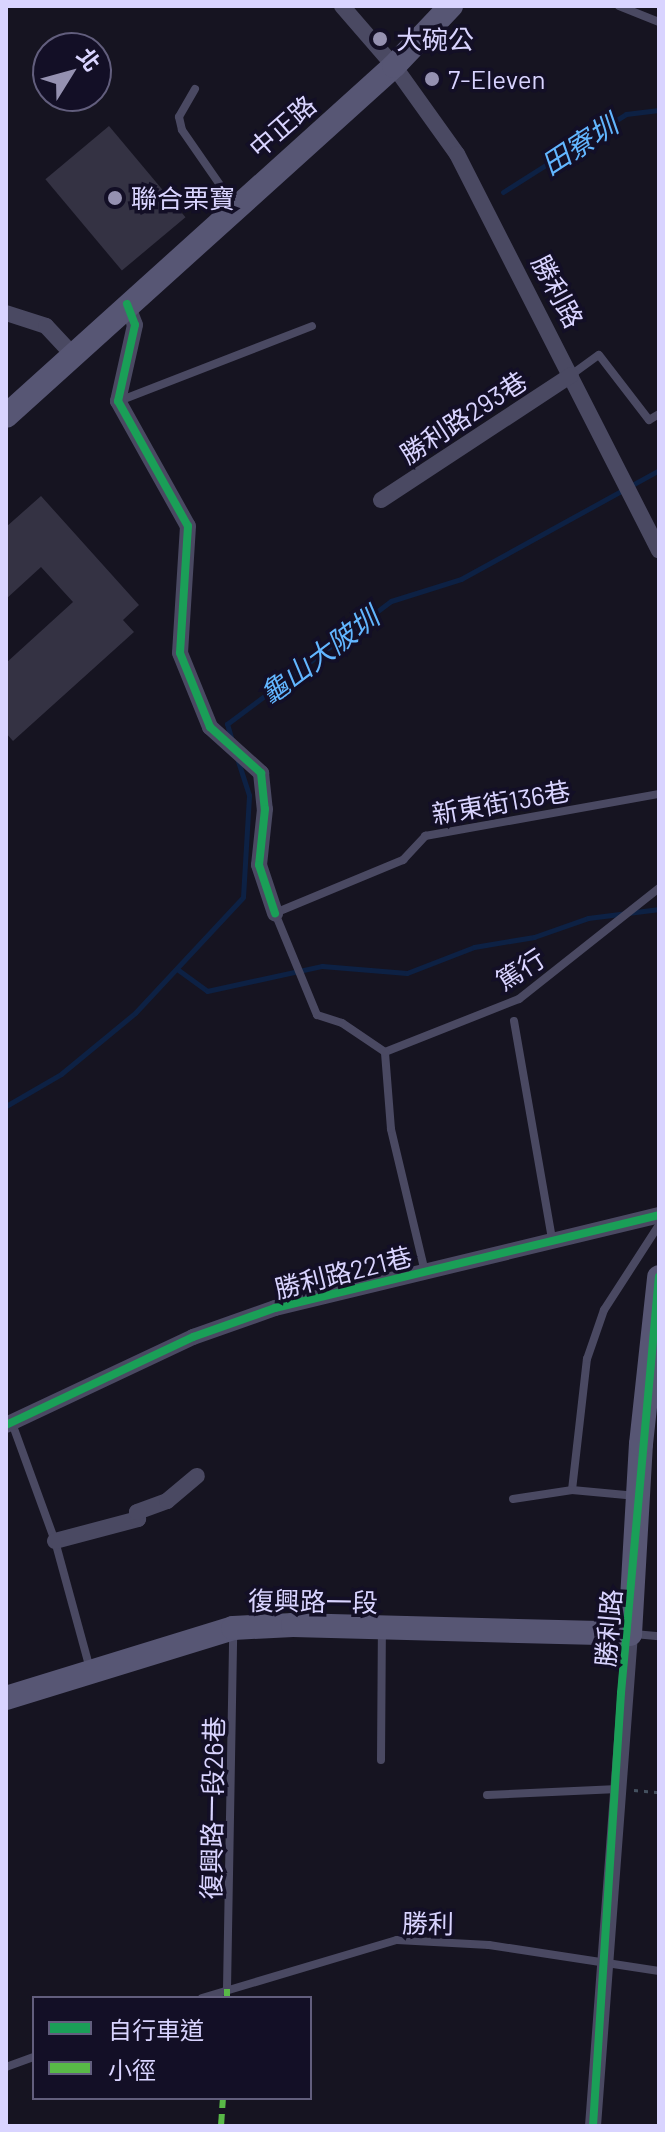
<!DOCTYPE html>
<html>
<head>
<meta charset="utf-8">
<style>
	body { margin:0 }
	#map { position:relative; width:665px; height:2132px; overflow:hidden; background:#161421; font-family:Barlow,"Noto Sans TC",sans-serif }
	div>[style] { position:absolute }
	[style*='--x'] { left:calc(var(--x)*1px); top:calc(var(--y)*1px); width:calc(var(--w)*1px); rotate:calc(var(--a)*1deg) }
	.stream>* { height:5px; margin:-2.5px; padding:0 2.5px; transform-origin:2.5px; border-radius:2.5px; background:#0d2144 }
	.building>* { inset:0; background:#343243; transform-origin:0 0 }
	.path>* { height:3px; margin-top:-1.5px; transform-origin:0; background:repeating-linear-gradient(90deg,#44505f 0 4px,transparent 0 10px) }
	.lane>* { height:8px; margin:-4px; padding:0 4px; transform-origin:4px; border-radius:4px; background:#4a4962 }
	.street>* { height:16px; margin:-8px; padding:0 8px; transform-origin:8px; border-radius:8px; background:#4a4962 }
	.secondary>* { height:24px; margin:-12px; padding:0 12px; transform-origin:12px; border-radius:12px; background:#575674 }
	.quiet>* { height:6px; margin-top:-3px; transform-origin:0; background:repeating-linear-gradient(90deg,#58b947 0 12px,transparent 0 18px) }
	.cycleway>* { height:8px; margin:-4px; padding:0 4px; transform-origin:4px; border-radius:4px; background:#1a9f57 }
	.dots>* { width:22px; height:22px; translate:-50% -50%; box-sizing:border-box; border:4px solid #130f26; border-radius:50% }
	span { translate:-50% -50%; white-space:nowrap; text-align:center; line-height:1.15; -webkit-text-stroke:7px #130f26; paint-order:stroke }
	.poi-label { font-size:26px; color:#d9d4ff }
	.left { translate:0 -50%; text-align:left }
	.street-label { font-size:26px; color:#d9d4ff }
	.water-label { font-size:28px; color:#62b6ff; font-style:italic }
	.frame { position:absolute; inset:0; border:8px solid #d9d4ff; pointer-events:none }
	.legend { position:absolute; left:32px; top:1996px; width:280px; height:104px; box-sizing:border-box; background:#130f26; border:2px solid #625e7d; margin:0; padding:10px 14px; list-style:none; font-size:24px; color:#d9d4ff }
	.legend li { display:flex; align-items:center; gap:16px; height:40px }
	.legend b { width:40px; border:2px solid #625e7d }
	.north { position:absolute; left:32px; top:32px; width:80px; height:80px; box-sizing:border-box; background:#130f26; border:2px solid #625e7d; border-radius:50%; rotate:53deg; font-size:22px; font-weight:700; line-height:32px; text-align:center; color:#d9d4ff }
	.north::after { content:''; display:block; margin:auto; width:28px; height:36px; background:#9591b1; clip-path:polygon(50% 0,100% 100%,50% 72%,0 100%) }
</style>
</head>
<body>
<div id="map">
	<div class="stream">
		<div style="--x:503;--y:192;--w:146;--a:-32.4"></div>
		<div style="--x:626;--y:114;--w:33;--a:-7"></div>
		<div style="--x:232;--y:741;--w:18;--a:-106"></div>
		<div style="--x:227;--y:724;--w:205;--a:-36.9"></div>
		<div style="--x:391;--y:601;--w:73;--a:-17.4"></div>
		<div style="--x:461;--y:579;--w:226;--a:-28.8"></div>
		<div style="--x:177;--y:969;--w:37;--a:36"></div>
		<div style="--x:207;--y:991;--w:118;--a:-12.3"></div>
		<div style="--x:322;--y:966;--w:85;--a:4.7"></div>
		<div style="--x:407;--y:973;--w:72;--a:-21.2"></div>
		<div style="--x:474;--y:947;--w:61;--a:-9.5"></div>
		<div style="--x:534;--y:937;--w:57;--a:-19.4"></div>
		<div style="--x:588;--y:918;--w:72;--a:-7.2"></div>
		<div style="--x:6;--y:1106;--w:64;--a:-30.2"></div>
		<div style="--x:61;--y:1074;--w:96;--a:-39.5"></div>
		<div style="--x:135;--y:1013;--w:158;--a:-47"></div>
		<div style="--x:243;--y:897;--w:102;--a:-86.6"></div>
		<div style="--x:249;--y:795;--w:39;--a:-108"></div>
	</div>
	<div class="building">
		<div style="left:109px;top:126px;width:119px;height:83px;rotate:50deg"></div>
		<div style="clip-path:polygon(41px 496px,139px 605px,123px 620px,134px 632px,13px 741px,6px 733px,6px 663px,73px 602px,41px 567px,6px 599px,6px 527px)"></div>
	</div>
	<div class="path">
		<div style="--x:634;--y:1790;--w:25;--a:5"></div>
	</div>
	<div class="lane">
		<div style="--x:619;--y:6;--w:43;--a:21.8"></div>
		<div style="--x:195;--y:89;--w:32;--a:120"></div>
		<div style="--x:179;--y:117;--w:13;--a:77"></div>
		<div style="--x:182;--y:130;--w:91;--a:55.3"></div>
		<div style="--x:571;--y:375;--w:34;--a:-36"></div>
		<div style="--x:599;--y:355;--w:82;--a:52.4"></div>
		<div style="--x:649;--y:420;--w:12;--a:-31"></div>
		<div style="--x:119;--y:401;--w:207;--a:-21.2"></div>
		<div style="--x:514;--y:1021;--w:220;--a:80.1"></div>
		<div style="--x:385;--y:1052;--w:144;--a:-21.6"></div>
		<div style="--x:519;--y:999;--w:179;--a:-38.4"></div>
		<div style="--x:425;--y:1272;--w:147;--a:-103.4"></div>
		<div style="--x:391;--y:1129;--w:77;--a:-94.5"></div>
		<div style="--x:385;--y:1052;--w:52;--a:-146"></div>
		<div style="--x:342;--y:1023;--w:26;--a:-162"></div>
		<div style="--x:317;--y:1015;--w:110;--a:-112.4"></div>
		<div style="--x:275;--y:913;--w:139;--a:-22.5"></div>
		<div style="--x:403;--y:860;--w:33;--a:-47"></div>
		<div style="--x:425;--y:836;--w:238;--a:-10.2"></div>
		<div style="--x:12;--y:1423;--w:126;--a:70"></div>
		<div style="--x:55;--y:1541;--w:133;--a:74.7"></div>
		<div style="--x:572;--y:1490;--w:132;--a:-83.5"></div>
		<div style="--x:587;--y:1359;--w:52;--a:-70.9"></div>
		<div style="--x:604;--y:1310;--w:101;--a:-57.1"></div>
		<div style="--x:513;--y:1499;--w:60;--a:-8.7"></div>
		<div style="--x:572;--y:1490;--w:65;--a:5.3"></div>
		<div style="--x:634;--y:1634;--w:25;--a:5"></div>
		<div style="--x:381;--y:1760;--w:129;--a:-89.6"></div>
		<div style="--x:487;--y:1795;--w:131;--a:-2.6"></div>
		<div style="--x:227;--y:1989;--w:359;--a:-89"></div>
		<div style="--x:202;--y:1998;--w:203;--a:-16.6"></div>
		<div style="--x:397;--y:1940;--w:92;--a:3.1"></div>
		<div style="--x:489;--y:1945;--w:172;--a:8.7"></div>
		<div style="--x:6;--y:2067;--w:30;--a:-20"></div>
	</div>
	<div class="street">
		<div style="--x:342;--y:6;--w:79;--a:49.1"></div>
		<div style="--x:394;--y:66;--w:108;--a:54.4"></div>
		<div style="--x:457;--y:154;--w:445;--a:63"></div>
		<div style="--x:127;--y:304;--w:22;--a:69"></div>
		<div style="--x:135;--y:325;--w:78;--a:102.6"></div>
		<div style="--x:118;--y:401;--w:143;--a:60.8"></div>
		<div style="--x:188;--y:526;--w:127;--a:93.6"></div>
		<div style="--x:180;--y:653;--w:80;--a:67.9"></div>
		<div style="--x:210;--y:727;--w:69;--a:42"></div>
		<div style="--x:261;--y:773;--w:36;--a:84"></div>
		<div style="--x:265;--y:809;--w:56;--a:96.1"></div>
		<div style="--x:259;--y:865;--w:51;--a:71.6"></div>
		<div style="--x:6;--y:313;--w:42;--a:18"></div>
		<div style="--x:46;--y:326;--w:38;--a:47"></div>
		<div style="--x:381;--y:500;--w:227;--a:-33.3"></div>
		<div style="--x:6;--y:1425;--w:207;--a:-25.2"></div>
		<div style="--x:193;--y:1337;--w:87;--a:-19.5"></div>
		<div style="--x:275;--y:1308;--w:395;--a:-13.6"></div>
		<div style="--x:55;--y:1541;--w:86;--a:-14.8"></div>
		<div style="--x:138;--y:1519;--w:7;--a:-98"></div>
		<div style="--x:137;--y:1512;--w:32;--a:-20"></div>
		<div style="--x:167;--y:1501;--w:39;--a:-40"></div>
		<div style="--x:593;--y:2126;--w:493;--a:-85.7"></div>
	</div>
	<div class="secondary">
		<div style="--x:6;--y:416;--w:523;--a:-42.05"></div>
		<div style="--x:394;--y:66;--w:83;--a:-46.5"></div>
		<div style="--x:6;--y:1698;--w:238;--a:-17.1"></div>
		<div style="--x:233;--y:1628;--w:60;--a:-2.9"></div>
		<div style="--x:293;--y:1625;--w:337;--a:1.5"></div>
		<div style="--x:630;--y:1634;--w:190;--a:-86.7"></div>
		<div style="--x:641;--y:1444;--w:168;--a:-83.8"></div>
	</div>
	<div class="quiet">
		<div style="--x:227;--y:1998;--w:9;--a:-90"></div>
		<div style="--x:221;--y:2126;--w:28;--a:-86"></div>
	</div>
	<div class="cycleway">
		<div style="--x:127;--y:304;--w:22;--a:69"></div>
		<div style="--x:135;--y:325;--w:78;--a:102.6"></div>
		<div style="--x:118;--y:401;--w:143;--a:60.8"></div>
		<div style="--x:188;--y:526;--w:127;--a:93.6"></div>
		<div style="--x:180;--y:653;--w:80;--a:67.9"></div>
		<div style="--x:210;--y:727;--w:69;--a:42"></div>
		<div style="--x:261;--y:773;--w:36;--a:84"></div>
		<div style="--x:265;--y:809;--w:56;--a:96.1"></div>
		<div style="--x:259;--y:865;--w:51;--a:71.6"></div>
		<div style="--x:6;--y:1425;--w:207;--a:-25.2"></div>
		<div style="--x:193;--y:1337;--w:87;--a:-19.5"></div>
		<div style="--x:275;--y:1308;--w:395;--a:-13.6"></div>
		<div style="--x:593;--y:2126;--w:434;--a:-86.3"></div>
		<div style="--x:621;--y:1693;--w:418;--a:-84.8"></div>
	</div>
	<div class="dots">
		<div style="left:380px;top:39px;background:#9591b1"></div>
		<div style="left:432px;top:79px;background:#9591b1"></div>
		<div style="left:115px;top:198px;background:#9591b1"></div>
	</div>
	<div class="poi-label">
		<span class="left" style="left:396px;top:39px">大碗公</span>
		<span class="left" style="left:448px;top:79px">7-Eleven</span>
		<span class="left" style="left:131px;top:198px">聯合栗寶</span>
	</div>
	<div class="street-label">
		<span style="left:282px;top:126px;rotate:-41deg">中正路</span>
		<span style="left:558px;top:291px;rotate:62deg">勝利路</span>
		<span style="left:463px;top:417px;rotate:-33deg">勝利路293巷</span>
		<span style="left:501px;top:802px;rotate:-10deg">新東街136巷</span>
		<span style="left:520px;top:969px;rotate:-33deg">篤行</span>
		<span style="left:343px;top:1272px;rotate:-14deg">勝利路221巷</span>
		<span style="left:313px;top:1601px;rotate:1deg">復興路一段</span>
		<span style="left:608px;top:1628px;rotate:-85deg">勝利路</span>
		<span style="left:212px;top:1808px;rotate:-89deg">復興路一段26巷</span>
		<span style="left:428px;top:1923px;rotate:1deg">勝利</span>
	</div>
	<div class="water-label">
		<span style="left:579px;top:144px;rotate:-33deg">田寮圳</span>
		<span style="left:319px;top:655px;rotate:-37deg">龜山大陂圳</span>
	</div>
	<div class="frame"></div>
	<ul class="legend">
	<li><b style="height:10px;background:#1a9f57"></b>自行車道</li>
	<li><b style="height:10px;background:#58b947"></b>小徑</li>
	</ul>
	<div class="north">北</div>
</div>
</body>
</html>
